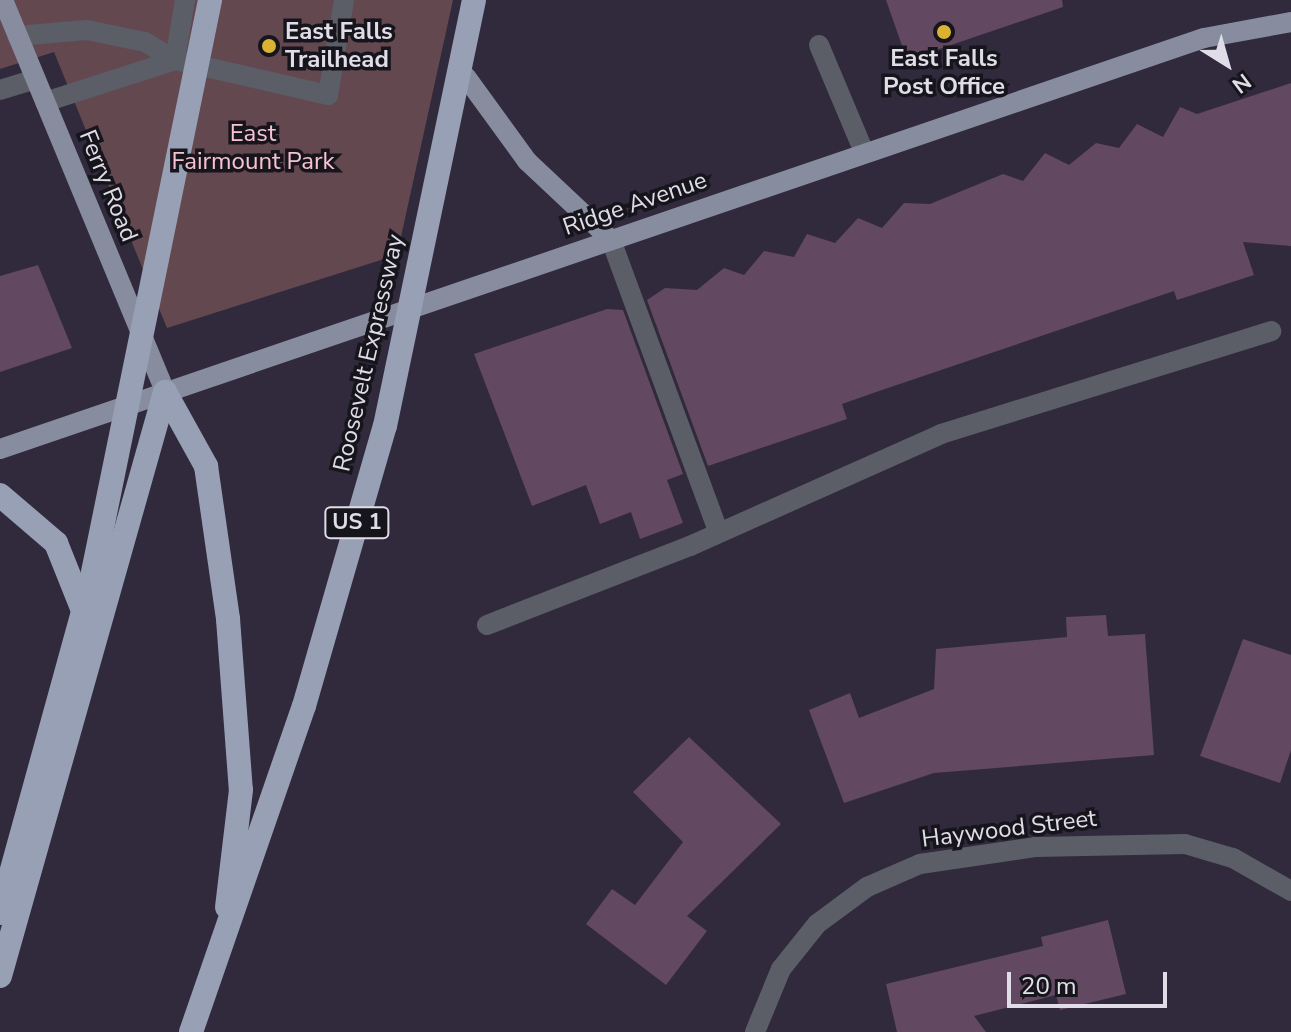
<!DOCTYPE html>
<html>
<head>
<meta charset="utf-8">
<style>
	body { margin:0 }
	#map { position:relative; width:1291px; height:1032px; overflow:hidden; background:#302a3c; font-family:"Nunito Sans",sans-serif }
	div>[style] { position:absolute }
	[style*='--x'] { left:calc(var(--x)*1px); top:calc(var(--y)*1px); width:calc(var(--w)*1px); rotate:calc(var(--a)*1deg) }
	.green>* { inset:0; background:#634850 }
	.building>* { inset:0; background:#624860 }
	.minor>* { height:20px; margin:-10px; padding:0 10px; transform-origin:10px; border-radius:10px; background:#5b5e67 }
	.major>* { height:20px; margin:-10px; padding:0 10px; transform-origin:10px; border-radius:10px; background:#878d9f }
	.highway>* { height:24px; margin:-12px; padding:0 12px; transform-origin:12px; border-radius:12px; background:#98a0b5 }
	.highway-bridge>* { height:24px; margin:-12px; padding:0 12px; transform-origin:12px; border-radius:12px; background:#98a0b5 }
	.dots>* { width:22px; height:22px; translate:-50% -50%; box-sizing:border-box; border:4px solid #17151c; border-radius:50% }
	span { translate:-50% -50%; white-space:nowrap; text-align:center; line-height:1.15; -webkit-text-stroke:7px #17151c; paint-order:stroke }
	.shield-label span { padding:2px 6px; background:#17151c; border:2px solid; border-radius:6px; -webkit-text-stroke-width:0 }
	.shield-label { font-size:22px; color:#e0dde8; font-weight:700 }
	.poi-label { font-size:24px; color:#e0dde8; font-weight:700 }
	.left { translate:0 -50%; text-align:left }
	.park-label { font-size:24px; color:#f7c2d1 }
	.street-label { font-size:24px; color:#e0dde8 }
	.north { position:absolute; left:1187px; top:24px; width:80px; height:80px; -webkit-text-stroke:6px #17151c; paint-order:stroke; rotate:143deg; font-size:22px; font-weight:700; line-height:32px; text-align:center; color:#e0dde8 }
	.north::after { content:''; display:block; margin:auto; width:28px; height:36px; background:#e0dde8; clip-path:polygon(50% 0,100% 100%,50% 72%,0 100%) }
	.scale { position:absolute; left:1007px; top:972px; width:160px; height:36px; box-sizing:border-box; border:4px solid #e0dde8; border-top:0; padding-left:10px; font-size:24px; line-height:28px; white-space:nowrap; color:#e0dde8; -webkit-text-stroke:6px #17151c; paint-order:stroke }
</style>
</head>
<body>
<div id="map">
	<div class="green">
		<div style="clip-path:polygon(0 0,453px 0,399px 246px,381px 260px,167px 328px,54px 52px,0 69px)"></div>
	</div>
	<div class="building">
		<div style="clip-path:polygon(886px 0,1062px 0,1063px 7px,907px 60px)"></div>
		<div style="clip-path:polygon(1291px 83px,1291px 246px,1243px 242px,1254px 275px,1177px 300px,1174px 291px,882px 390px,842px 404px,847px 419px,708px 466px,647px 300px,665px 288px,697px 290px,724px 268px,744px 275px,764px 251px,794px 257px,807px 234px,835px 243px,858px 218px,882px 228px,904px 203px,930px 204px,1003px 174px,1023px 181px,1045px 153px,1069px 165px,1096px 143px,1119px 148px,1137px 124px,1163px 137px,1180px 107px,1197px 114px)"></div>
		<div style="clip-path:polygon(38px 265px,72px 348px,0 372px,0 276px)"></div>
		<div style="clip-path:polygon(607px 309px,623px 310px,683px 474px,667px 480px,683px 523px,640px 539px,631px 512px,600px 524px,586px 485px,532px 506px,474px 354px)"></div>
		<div style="clip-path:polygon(1106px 615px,1108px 636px,1145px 634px,1154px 755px,934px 773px,844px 803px,809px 710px,850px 693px,859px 718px,934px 689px,936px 649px,1067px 637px,1066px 617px)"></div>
		<div style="clip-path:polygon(1243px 639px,1291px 655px,1291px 750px,1280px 783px,1200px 756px)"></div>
		<div style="clip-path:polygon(689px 737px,781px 824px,687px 916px,707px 931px,666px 985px,586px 924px,612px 889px,635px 905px,683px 842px,633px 792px)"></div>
		<div style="clip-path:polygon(1108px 920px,1126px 994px,1060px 1010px,1056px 995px,974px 1016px,986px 1032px,897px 1032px,886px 984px,1043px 946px,1041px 937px)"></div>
	</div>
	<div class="minor">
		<div style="--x:185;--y:0;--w:61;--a:99.5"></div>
		<div style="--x:175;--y:60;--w:157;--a:12.9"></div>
		<div style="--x:328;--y:95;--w:96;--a:-80.4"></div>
		<div style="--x:17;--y:36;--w:70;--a:-4.9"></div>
		<div style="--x:87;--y:30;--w:59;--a:11.7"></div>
		<div style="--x:145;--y:42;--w:35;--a:31"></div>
		<div style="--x:819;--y:45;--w:116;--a:67.2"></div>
		<div style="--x:0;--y:90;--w:37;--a:-17"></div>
		<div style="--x:45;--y:102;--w:137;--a:-17.9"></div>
		<div style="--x:611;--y:240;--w:307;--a:69.8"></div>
		<div style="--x:487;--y:625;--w:218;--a:-21.3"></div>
		<div style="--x:690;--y:546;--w:275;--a:-24"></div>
		<div style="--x:941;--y:434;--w:346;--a:-17.3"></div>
		<div style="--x:755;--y:1032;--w:68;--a:-67.6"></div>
		<div style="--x:781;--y:969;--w:58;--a:-51.3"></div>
		<div style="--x:817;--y:924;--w:62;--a:-36.5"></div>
		<div style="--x:867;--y:887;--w:58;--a:-23.5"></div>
		<div style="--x:920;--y:864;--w:116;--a:-8.4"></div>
		<div style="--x:1035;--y:847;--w:150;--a:-1.1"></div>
		<div style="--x:1185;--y:844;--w:50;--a:16.3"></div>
		<div style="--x:1233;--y:858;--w:67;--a:29.6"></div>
	</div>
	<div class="major">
		<div style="--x:3;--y:0;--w:424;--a:67.5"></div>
		<div style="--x:466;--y:77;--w:104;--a:54"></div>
		<div style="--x:527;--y:161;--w:115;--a:43.2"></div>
		<div style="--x:0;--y:449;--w:1272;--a:-18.85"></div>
		<div style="--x:1204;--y:38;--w:88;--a:-10.4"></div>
	</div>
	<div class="highway">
		<div style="--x:165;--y:392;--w:85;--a:61"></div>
		<div style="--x:206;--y:466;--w:155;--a:81.8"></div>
		<div style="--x:228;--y:619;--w:171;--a:85.7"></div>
		<div style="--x:241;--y:790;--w:118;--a:96.8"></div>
		<div style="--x:0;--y:495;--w:74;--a:40.6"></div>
		<div style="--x:56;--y:543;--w:81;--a:68.2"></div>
		<div style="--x:0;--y:976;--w:607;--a:-74.22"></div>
	</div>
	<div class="highway-bridge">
		<div style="--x:0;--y:913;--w:343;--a:-74.6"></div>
		<div style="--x:91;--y:582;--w:594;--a:-78.44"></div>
		<div style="--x:191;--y:1032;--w:345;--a:-70.9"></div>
		<div style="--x:304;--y:706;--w:291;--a:-73.9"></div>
		<div style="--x:385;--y:426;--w:435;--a:-78.2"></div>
	</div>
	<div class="dots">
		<div style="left:944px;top:32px;background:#dcb233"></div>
		<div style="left:269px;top:46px;background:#dcb233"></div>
	</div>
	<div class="shield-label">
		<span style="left:357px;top:523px">US 1</span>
	</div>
	<div class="poi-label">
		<span class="left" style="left:285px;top:46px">East Falls<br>Trailhead</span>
		<span style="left:944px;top:73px">East Falls<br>Post Office</span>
	</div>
	<div class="park-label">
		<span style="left:253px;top:148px">East<br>Fairmount Park</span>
	</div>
	<div class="street-label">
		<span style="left:108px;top:186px;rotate:68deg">Ferry Road</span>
		<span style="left:635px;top:204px;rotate:-19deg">Ridge Avenue</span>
		<span style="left:369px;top:353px;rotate:-77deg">Roosevelt Expressway</span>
		<span style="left:1009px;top:829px;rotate:-7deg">Haywood Street</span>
	</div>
	<div class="north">N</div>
	<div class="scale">20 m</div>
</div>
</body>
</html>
